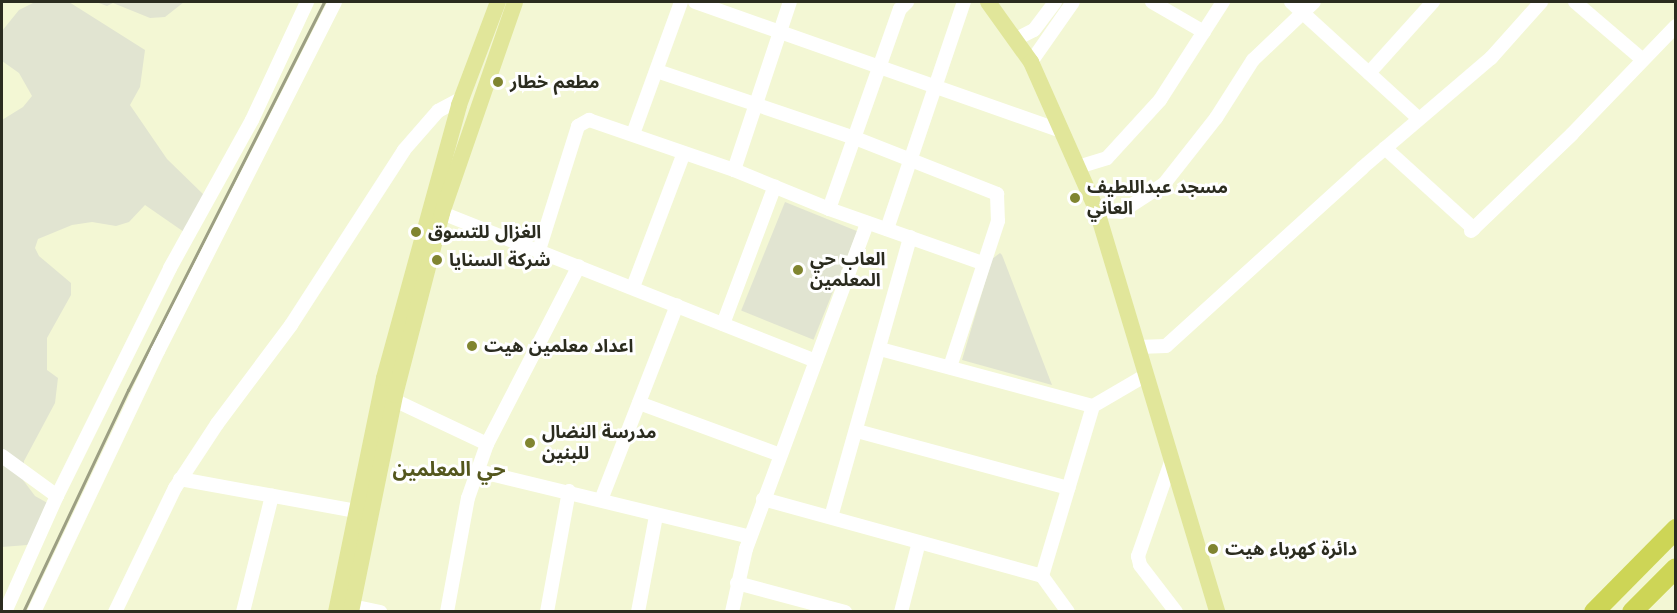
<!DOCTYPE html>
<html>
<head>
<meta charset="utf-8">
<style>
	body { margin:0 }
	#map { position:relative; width:1677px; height:613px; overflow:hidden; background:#f3f7d4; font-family:Jost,"Noto Sans Arabic",sans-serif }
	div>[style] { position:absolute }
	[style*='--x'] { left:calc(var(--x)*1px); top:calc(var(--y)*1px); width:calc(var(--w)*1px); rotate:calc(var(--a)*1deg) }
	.green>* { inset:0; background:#e1e4d1; transform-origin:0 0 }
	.stream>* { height:3px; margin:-1.5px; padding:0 1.5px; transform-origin:1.5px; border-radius:1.5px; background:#9c9f83 }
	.minor>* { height:14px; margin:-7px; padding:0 7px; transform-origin:7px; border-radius:7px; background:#fff }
	.major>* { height:16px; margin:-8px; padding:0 8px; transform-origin:8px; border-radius:8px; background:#e1e69a }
	.highway>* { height:20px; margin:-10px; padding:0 10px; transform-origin:10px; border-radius:10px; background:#cdd556 }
	.dots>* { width:16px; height:16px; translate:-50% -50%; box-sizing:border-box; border:3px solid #fff; border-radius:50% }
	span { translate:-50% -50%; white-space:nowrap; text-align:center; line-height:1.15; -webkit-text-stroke:6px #fff; paint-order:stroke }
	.poi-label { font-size:18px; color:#2b2c1f; font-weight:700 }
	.left { translate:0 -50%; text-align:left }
	.neighbourhood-label { font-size:20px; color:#54571d; font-weight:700 }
	.frame { position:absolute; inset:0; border:3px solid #2b2c1f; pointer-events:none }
</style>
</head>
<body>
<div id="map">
	<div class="green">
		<div style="clip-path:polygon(35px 2px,69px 2px,145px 50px,140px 87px,130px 105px,167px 159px,205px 196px,184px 232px,145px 205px,129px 222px,116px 226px,92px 222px,72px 225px,38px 239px,35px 248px,39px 256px,71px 283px,71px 295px,47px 338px,47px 370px,58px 378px,55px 403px,24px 461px,23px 480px,35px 496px,51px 505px,35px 539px,27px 545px,2px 547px,2px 120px,23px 107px,32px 96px,19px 73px,2px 61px,2px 31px,19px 10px)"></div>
		<div style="clip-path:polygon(96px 2px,184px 2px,165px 17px,150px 18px,113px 3px,107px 6px)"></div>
		<div style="left:785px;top:202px;width:78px;height:117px;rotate:22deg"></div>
		<div style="clip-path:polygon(1000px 253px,1002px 255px,1052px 385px,962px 360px,992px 259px)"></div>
	</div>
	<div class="stream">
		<div style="--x:23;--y:612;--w:246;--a:-64.7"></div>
		<div style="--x:128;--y:390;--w:435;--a:-63.2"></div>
	</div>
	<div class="minor">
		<div style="--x:695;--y:2;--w:389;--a:19.4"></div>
		<div style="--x:1152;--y:2;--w:60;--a:30"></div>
		<div style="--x:1291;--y:2;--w:173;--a:42.4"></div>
		<div style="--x:1575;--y:2;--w:89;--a:40.5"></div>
		<div style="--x:1016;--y:39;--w:20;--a:-27"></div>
		<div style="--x:1034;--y:30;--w:35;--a:-53"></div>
		<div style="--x:1031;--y:62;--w:73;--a:-55"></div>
		<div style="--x:657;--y:71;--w:209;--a:18.7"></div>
		<div style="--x:855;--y:138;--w:153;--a:21.5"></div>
		<div style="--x:997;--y:194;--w:27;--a:88"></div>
		<div style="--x:998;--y:221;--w:154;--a:108.2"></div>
		<div style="--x:1369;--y:73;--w:96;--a:-48"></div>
		<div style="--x:633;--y:134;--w:140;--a:-70"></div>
		<div style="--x:1385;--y:148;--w:120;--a:42.3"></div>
		<div style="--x:1078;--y:167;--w:30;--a:-17"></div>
		<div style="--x:1107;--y:158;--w:79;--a:-47.6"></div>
		<div style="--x:1160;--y:100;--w:117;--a:-57.3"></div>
		<div style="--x:734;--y:170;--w:177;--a:-71.6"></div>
		<div style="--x:829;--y:209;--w:212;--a:-70.5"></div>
		<div style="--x:900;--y:9;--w:10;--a:-45"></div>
		<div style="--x:1097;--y:211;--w:24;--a:2"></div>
		<div style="--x:1121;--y:212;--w:51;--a:-33.1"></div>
		<div style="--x:1164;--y:184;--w:84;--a:-51.8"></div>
		<div style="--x:1216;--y:118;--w:69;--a:-57.5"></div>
		<div style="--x:1253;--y:60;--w:84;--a:-43.6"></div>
		<div style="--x:442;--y:213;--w:402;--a:21.6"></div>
		<div style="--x:887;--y:229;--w:240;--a:-71.3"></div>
		<div style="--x:1471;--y:231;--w:140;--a:-43.8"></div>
		<div style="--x:1572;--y:134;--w:150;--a:-46.1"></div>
		<div style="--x:539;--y:250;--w:130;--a:-72.5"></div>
		<div style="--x:578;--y:126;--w:13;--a:-29"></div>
		<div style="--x:589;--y:120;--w:153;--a:19"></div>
		<div style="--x:734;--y:170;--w:103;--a:22.3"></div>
		<div style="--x:829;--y:209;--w:162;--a:19.4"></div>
		<div style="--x:633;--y:287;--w:143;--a:-69.2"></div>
		<div style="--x:723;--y:324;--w:147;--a:-69.4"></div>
		<div style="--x:1138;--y:347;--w:28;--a:-2"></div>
		<div style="--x:1166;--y:346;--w:265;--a:-42.2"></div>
		<div style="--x:1362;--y:168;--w:170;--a:-40.5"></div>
		<div style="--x:1491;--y:58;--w:75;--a:-48.2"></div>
		<div style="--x:880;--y:349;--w:220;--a:15"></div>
		<div style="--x:394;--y:400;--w:103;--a:25.3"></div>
		<div style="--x:639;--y:403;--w:150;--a:20.2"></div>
		<div style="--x:857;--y:431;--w:219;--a:15.1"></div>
		<div style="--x:2;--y:456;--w:68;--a:36"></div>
		<div style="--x:1171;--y:462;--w:100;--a:109.3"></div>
		<div style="--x:1138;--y:556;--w:9;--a:77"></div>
		<div style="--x:1140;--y:565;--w:59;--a:52.5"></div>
		<div style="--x:478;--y:471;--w:280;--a:13.6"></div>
		<div style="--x:180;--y:479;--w:179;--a:10.3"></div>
		<div style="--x:763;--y:499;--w:289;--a:15.4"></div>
		<div style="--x:1042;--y:576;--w:44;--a:54.2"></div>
		<div style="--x:601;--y:500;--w:209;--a:-68.7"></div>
		<div style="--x:831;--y:517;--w:291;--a:-74.2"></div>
		<div style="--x:1042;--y:576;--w:177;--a:-73.3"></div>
		<div style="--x:1093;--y:406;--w:61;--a:-30.3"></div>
		<div style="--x:737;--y:583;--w:112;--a:15"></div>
		<div style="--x:352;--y:606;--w:29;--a:12"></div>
		<div style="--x:5;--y:612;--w:127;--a:-65.9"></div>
		<div style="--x:57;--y:496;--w:254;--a:-63.6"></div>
		<div style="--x:170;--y:268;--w:169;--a:-61"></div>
		<div style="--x:252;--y:120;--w:130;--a:-65"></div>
		<div style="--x:34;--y:612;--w:289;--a:-64.6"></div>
		<div style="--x:158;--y:351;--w:391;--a:-63.1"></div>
		<div style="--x:115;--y:612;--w:138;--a:-64.2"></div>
		<div style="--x:175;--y:488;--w:77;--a:-56.7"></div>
		<div style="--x:217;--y:424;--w:124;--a:-53.2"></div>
		<div style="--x:291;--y:325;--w:208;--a:-57.1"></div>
		<div style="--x:404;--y:150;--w:52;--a:-48.9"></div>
		<div style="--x:438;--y:111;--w:26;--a:-28"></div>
		<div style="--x:243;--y:612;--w:120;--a:-76"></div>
		<div style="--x:447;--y:612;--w:116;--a:-79.6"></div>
		<div style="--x:468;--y:498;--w:57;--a:-70.6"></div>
		<div style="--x:487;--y:444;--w:200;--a:-62.7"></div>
		<div style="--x:547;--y:612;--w:123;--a:-79.7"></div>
		<div style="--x:638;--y:612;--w:98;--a:-79.4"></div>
		<div style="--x:732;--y:612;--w:65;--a:-77.5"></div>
		<div style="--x:746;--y:549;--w:348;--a:-69.6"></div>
		<div style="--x:901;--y:612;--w:72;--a:-75.6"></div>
	</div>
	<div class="major">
		<div style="--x:988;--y:2;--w:74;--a:54.4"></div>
		<div style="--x:1031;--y:62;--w:163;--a:66.1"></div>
		<div style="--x:1097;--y:211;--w:419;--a:73.3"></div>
		<div style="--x:336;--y:612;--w:239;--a:-78.4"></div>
		<div style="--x:384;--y:378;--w:283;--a:-74.6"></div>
		<div style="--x:459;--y:105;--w:110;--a:-69.3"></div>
		<div style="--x:351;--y:612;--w:221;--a:-78.5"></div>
		<div style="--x:395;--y:395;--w:188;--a:-75.5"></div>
		<div style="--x:442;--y:213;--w:223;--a:-70.9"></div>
	</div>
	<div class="highway">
		<div style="--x:1594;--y:612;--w:117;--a:-45.3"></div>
		<div style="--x:1632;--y:612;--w:62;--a:-45"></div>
	</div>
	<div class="dots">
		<div style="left:498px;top:82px;background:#808530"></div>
		<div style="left:1075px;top:198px;background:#808530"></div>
		<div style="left:416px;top:232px;background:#808530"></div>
		<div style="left:437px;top:260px;background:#808530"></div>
		<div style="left:798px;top:270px;background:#808530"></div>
		<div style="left:472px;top:346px;background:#808530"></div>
		<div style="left:530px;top:443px;background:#808530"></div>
		<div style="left:1213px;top:549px;background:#808530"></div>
	</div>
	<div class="poi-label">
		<span class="left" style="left:510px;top:82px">مطعم خطار</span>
		<span class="left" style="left:1087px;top:198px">مسجد عبداللطيف<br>العاني</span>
		<span class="left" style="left:428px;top:232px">الغزال للتسوق</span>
		<span class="left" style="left:449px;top:260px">شركة السنايا</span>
		<span class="left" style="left:810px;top:270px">العاب حي<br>المعلمين</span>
		<span class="left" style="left:484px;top:346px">اعداد معلمين هيت</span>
		<span class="left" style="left:542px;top:443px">مدرسة النضال<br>للبنين</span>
		<span class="left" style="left:1225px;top:549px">دائرة كهرباء هيت</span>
	</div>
	<div class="neighbourhood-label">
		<span style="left:449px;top:469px">حي المعلمين</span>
	</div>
	<div class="frame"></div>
</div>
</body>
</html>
